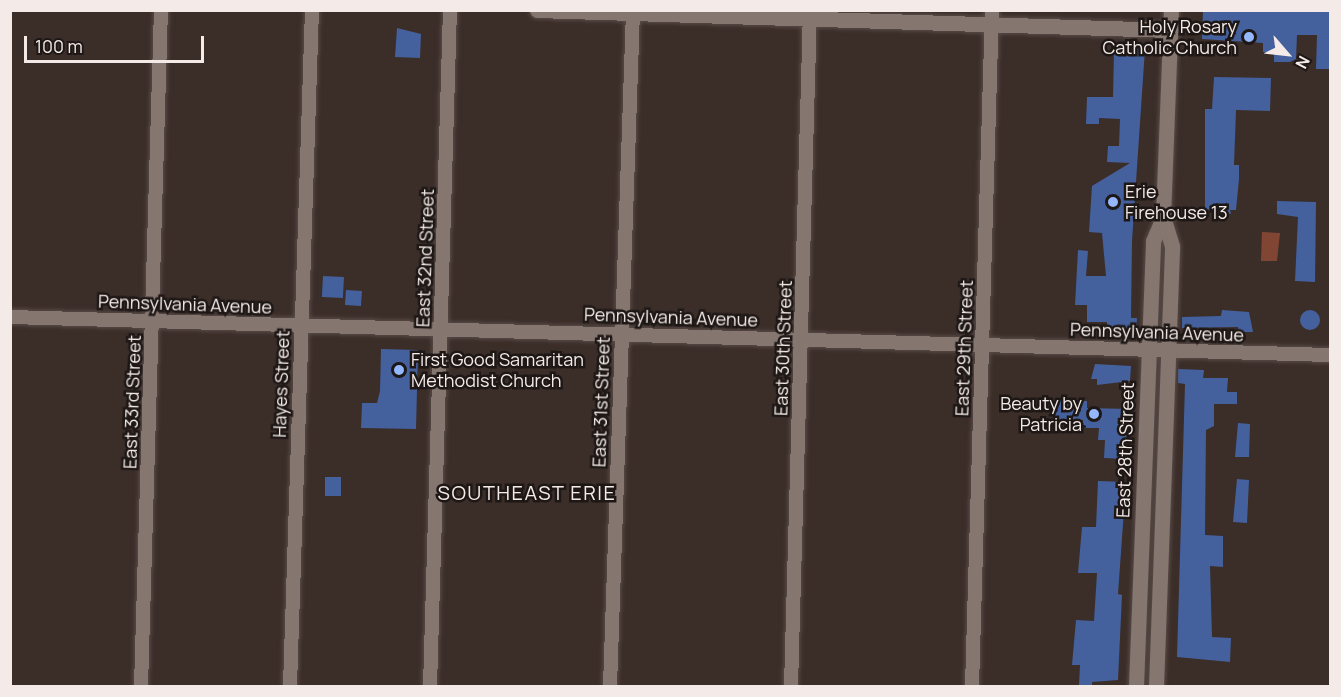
<!DOCTYPE html>
<html>
<head>
<meta charset="utf-8">
<style>
	body { margin:0 }
	#map { position:relative; width:1341px; height:697px; overflow:hidden; background:#3b2d28; font-family:Manrope,sans-serif }
	div>[style] { position:absolute }
	[style*='--x'] { left:calc(var(--x)*1px); top:calc(var(--y)*1px); width:calc(var(--w)*1px); rotate:calc(var(--a)*1deg) }
	.green>* { inset:0; background:#814633 }
	.building>* { inset:0; background:#44619e; transform-origin:0 0 }
	.round { border-radius:50% }
	.roads { filter:drop-shadow(0 0 2px #584c49) drop-shadow(0 0 2px #584c49) }
	.minor>* { height:14px; margin:-7px; padding:0 7px; transform-origin:7px; border-radius:7px; background:#867670 }
	.tertiary>* { height:15px; margin:-7.5px; padding:0 7.5px; transform-origin:7.5px; border-radius:7.5px; background:#867670 }
	.dots>* { width:16px; height:16px; translate:-50% -50%; box-sizing:border-box; border:3px solid #1d1715; border-radius:50% }
	span { translate:-50% -50%; white-space:nowrap; text-align:center; line-height:1.15; -webkit-text-stroke:5px #1d1715; paint-order:stroke }
	.poi-label { font-size:18px; color:#f4eae7 }
	.right { translate:-100% -50%; text-align:right }
	.left { translate:0 -50%; text-align:left }
	.street-label { font-size:18px; color:#f4eae7 }
	.neighbourhood-label { font-size:20px; color:#f4eae7; letter-spacing:1.5px }
	.frame { position:absolute; inset:0; border:12px solid #f4eae7; pointer-events:none }
	.north { position:absolute; left:1257px; top:24px; width:60px; height:60px; -webkit-text-stroke:4px #1d1715; paint-order:stroke; rotate:118deg; font-size:16px; font-weight:700; line-height:24px; text-align:center; color:#f4eae7 }
	.north::after { content:''; display:block; margin:auto; width:21px; height:27px; background:#f4eae7; clip-path:polygon(50% 0,100% 100%,50% 72%,0 100%) }
	.scale { position:absolute; left:24px; top:36px; width:180px; height:27px; box-sizing:border-box; border:3px solid #f4eae7; border-top:0; padding-left:8px; font-size:18px; line-height:21px; white-space:nowrap; color:#f4eae7; -webkit-text-stroke:4px #1d1715; paint-order:stroke }
</style>
</head>
<body>
<div id="map">
	<div class="green">
		<div style="clip-path:polygon(1262px 232px,1280px 233px,1277px 261px,1261px 261px)"></div>
	</div>
	<div class="building">
		<div style="clip-path:polygon(1203px 10px,1330px 10px,1330px 69px,1316px 69px,1317px 35px,1297px 35px,1296px 59px,1290px 62px,1274px 62px,1274px 54px,1263px 52px,1263px 43px,1202px 39px)"></div>
		<div style="clip-path:polygon(397px 28px,421px 34px,420px 58px,395px 57px)"></div>
		<div style="clip-path:polygon(1125px 48px,1145px 49px,1132px 241px,1131px 318px,1137px 318px,1136px 333px,1114px 333px,1107px 331px,1107px 322px,1087px 322px,1087px 305px,1075px 305px,1078px 250px,1088px 251px,1086px 276px,1106px 276px,1102px 233px,1089px 232px,1092px 186px,1130px 163px,1107px 162px,1108px 146px,1119px 146px,1120px 119px,1099px 118px,1099px 124px,1086px 124px,1087px 97px,1113px 97px,1114px 51px)"></div>
		<div style="clip-path:polygon(1214px 77px,1271px 78px,1270px 111px,1236px 110px,1234px 165px,1239px 165px,1239px 179px,1236px 210px,1230px 210px,1231px 214px,1205px 209px,1205px 109px,1212px 109px)"></div>
		<div style="clip-path:polygon(1277px 201px,1316px 202px,1315px 282px,1295px 281px,1298px 217px,1277px 214px)"></div>
		<div style="left:323px;top:276px;width:21px;height:21px;rotate:3deg"></div>
		<div style="left:346px;top:290px;width:16px;height:15px;rotate:4deg"></div>
		<div style="clip-path:polygon(1222px 310px,1249px 312px,1253px 332px,1238px 332px,1238px 327px,1182px 328px,1182px 317px,1221px 316px)"></div>
		<div class="round" style="left:1300px;top:310px;width:20px;height:20px"></div>
		<div style="clip-path:polygon(381px 349px,418px 350px,416px 429px,361px 428px,362px 403px,377px 403px,380px 391px)"></div>
		<div style="clip-path:polygon(1095px 364px,1131px 366px,1130px 381px,1097px 385px,1097px 379px,1091px 379px)"></div>
		<div style="clip-path:polygon(1178px 369px,1204px 370px,1203px 378px,1228px 378px,1227px 392px,1237px 392px,1237px 404px,1214px 404px,1214px 426px,1206px 430px,1205px 535px,1223px 536px,1223px 567px,1210px 566px,1212px 637px,1231px 638px,1230px 662px,1177px 657px,1185px 384px,1178px 383px)"></div>
		<div style="clip-path:polygon(1054px 400px,1087px 401px,1087px 408px,1129px 409px,1125px 459px,1104px 458px,1105px 440px,1098px 440px,1099px 428px,1082px 428px,1083px 420px,1053px 419px)"></div>
		<div style="clip-path:polygon(1238px 423px,1250px 424px,1249px 457px,1235px 457px)"></div>
		<div style="left:325px;top:477px;width:16px;height:19px"></div>
		<div style="clip-path:polygon(1237px 479px,1249px 480px,1247px 523px,1233px 522px)"></div>
		<div style="clip-path:polygon(1098px 481px,1126px 482px,1118px 594px,1122px 595px,1118px 680px,1092px 682px,1092px 686px,1079px 685px,1080px 665px,1072px 665px,1076px 620px,1094px 621px,1097px 573px,1078px 573px,1082px 527px,1096px 527px)"></div>
	</div>
	<div class="roads">
		<div class="minor">
			<div style="--x:10;--y:317;--w:1321;--a:1.65"></div>
			<div style="--x:141;--y:686;--w:676;--a:-88.31"></div>
			<div style="--x:290;--y:686;--w:676;--a:-88.14"></div>
			<div style="--x:430;--y:686;--w:676;--a:-88.31"></div>
			<div style="--x:610;--y:686;--w:676;--a:-88.05"></div>
			<div style="--x:791;--y:686;--w:676;--a:-88.39"></div>
			<div style="--x:972;--y:686;--w:676;--a:-88.31"></div>
		</div>
		<div class="tertiary">
			<div style="--x:537;--y:10;--w:634;--a:1.81"></div>
			<div style="--x:1136;--y:686;--w:445;--a:-87.8"></div>
			<div style="--x:1153;--y:241;--w:26;--a:-67"></div>
			<div style="--x:1156;--y:686;--w:440;--a:-87.9"></div>
			<div style="--x:1172;--y:246;--w:30;--a:-107"></div>
			<div style="--x:1163;--y:217;--w:207;--a:-87.8"></div>
		</div>
	</div>
	<div class="dots">
		<div style="left:1249px;top:37px;background:#94b7fd"></div>
		<div style="left:1113px;top:202px;background:#94b7fd"></div>
		<div style="left:399px;top:370px;background:#94b7fd"></div>
		<div style="left:1094px;top:414px;background:#94b7fd"></div>
	</div>
	<div class="poi-label">
		<span class="right" style="left:1237px;top:37px">Holy Rosary<br>Catholic Church</span>
		<span class="left" style="left:1125px;top:202px">Erie<br>Firehouse 13</span>
		<span class="left" style="left:411px;top:370px">First Good Samaritan<br>Methodist Church</span>
		<span class="right" style="left:1082px;top:414px">Beauty by<br>Patricia</span>
	</div>
	<div class="street-label">
		<span style="left:425px;top:258px;rotate:-88deg">East 32nd Street</span>
		<span style="left:185px;top:304px;rotate:2deg">Pennsylvania Avenue</span>
		<span style="left:671px;top:317px;rotate:2deg">Pennsylvania Avenue</span>
		<span style="left:1157px;top:332px;rotate:2deg">Pennsylvania Avenue</span>
		<span style="left:783px;top:348px;rotate:-88deg">East 30th Street</span>
		<span style="left:964px;top:348px;rotate:-88deg">East 29th Street</span>
		<span style="left:281px;top:384px;rotate:-88deg">Hayes Street</span>
		<span style="left:132px;top:402px;rotate:-88deg">East 33rd Street</span>
		<span style="left:601px;top:402px;rotate:-88deg">East 31st Street</span>
		<span style="left:1125px;top:450px;rotate:-88deg">East 28th Street</span>
	</div>
	<div class="neighbourhood-label">
		<span style="left:527px;top:492px">SOUTHEAST ERIE</span>
	</div>
	<div class="frame"></div>
	<div class="north">N</div>
	<div class="scale">100 m</div>
</div>
</body>
</html>
